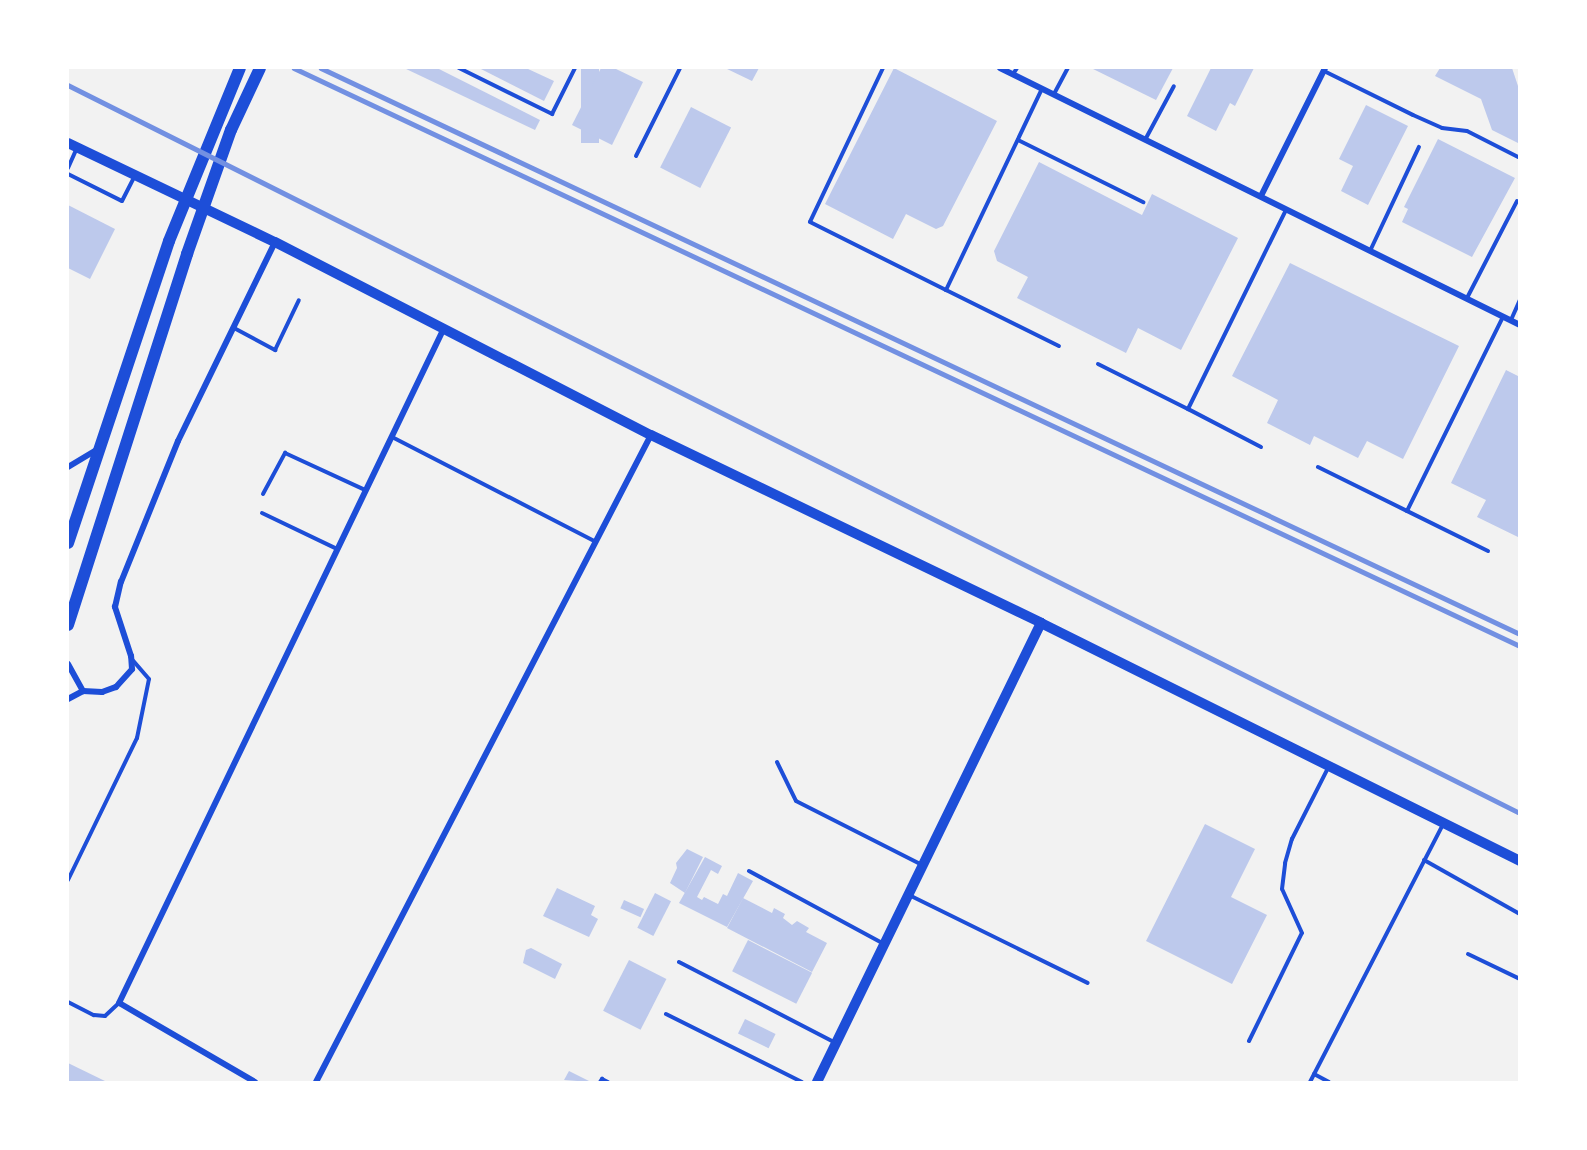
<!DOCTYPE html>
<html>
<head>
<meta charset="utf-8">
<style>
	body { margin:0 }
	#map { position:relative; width:1587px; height:1150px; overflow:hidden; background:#f2f2f2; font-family:Rubik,sans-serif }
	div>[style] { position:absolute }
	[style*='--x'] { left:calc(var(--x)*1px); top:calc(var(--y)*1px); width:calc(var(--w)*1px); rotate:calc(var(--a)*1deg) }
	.building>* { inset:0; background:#bdc9ec; transform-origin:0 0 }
	.service>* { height:4px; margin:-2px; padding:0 2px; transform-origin:2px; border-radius:2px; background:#1d4ed8 }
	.minor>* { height:6px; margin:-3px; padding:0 3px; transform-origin:3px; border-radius:3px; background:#1d4ed8 }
	.tertiary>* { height:10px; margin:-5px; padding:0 5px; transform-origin:5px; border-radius:5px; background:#1d4ed8 }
	.primary>* { height:12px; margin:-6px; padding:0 6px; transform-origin:6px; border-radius:6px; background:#1d4ed8 }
	.rail>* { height:4.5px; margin:-2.25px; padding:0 2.25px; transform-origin:2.25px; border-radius:2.25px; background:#7290e2 }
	span { translate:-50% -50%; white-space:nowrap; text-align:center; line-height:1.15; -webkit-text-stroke:6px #fff; paint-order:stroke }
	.frame { position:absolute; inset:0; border:69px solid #fff; pointer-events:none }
</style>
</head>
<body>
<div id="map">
	<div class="building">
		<div style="clip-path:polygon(404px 68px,437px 68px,540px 120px,535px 130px)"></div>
		<div style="clip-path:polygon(479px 68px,526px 68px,554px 81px,544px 101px)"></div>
		<div style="left:581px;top:68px;width:18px;height:75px"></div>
		<div style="clip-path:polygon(601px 68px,614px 68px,643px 82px,612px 145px,572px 125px)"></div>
		<div style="clip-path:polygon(725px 68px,759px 68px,752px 81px)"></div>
		<div style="clip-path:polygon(894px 68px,997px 121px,943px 226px,936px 229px,906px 214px,893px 239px,825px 204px)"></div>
		<div style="clip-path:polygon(1091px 68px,1173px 68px,1156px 100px)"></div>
		<div style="clip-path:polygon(1211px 68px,1254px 68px,1235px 106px,1230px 103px,1216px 131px,1187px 116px)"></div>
		<div style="clip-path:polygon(1440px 68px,1512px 68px,1520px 92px,1520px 144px,1492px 130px,1481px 99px,1435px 76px)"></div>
		<div style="clip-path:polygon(1366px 105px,1408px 126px,1368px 205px,1341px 191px,1353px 166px,1339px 159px)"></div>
		<div style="left:691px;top:107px;width:45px;height:68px;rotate:27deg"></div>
		<div style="clip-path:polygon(1438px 139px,1515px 178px,1472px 257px,1402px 222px,1408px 209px,1404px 207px)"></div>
		<div style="clip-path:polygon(1039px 162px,1142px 215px,1152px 194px,1238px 238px,1181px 350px,1138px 328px,1126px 353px,1017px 298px,1028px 277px,997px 261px,994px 251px)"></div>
		<div style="clip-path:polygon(68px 205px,115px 229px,90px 279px,68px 268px)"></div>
		<div style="clip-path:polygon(1290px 263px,1459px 346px,1403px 459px,1367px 441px,1358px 458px,1314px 436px,1310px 445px,1267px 423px,1278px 400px,1232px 376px)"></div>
		<div style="clip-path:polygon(1506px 370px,1520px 377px,1520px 538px,1477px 517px,1486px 500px,1451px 483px)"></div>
		<div style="clip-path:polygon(1205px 824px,1255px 849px,1231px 897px,1267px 915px,1232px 984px,1146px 941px)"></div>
		<div style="clip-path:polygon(687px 849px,703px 857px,685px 893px,670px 883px,677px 868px,676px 863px)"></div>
		<div style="clip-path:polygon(705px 857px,722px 866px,718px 874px,711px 870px,697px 897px,702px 900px,704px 897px,718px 904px,723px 894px,727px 896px,738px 873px,753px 881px,727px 927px,679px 903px)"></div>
		<div style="clip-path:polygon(557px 888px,595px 906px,591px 915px,598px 919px,589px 937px,543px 916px)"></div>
		<div style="left:655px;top:893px;width:18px;height:39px;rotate:27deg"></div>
		<div style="clip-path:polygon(743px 898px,772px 913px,774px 908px,785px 914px,783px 918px,792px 925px,797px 921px,809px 928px,806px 932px,827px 943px,812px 972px,727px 928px)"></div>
		<div style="left:624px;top:900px;width:22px;height:9px;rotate:24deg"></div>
		<div style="left:748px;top:940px;width:72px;height:35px;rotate:27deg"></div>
		<div style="clip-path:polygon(531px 948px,562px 964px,555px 979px,523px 963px,526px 950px)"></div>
		<div style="left:629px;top:960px;width:42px;height:57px;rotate:27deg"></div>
		<div style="left:745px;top:1019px;width:34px;height:16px;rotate:26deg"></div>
		<div style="clip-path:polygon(68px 1063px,107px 1082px,68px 1082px)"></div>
		<div style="clip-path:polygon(569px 1071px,591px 1082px,564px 1080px)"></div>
	</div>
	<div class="service">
		<div style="--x:459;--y:68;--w:104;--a:26.3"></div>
		<div style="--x:552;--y:114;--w:51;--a:-63.4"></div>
		<div style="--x:883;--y:68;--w:170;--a:115.4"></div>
		<div style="--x:810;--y:222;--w:152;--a:26.6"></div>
		<div style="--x:946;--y:290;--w:223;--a:-64.5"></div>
		<div style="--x:1324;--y:71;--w:99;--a:26.3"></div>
		<div style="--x:1413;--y:115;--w:32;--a:24"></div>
		<div style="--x:1442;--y:128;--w:25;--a:7"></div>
		<div style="--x:1467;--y:131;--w:59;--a:27"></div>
		<div style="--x:1013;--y:74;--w:7;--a:-56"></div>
		<div style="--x:1054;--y:94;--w:30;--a:-62"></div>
		<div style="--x:1018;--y:140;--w:140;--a:26.4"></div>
		<div style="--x:1145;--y:140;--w:61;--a:-61.8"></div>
		<div style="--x:636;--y:156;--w:98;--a:-63.4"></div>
		<div style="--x:68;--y:168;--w:22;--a:-66"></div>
		<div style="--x:68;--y:174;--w:60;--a:26.6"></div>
		<div style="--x:122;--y:201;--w:29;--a:-63"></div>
		<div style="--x:1370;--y:251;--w:115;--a:-64.8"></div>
		<div style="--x:946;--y:290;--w:126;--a:26.4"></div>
		<div style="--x:1467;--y:298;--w:109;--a:-62.7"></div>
		<div style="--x:1511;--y:320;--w:22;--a:-66"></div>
		<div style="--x:234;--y:328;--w:47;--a:28.2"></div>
		<div style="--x:275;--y:350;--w:55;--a:-64.4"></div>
		<div style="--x:1098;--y:364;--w:101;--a:26.6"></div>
		<div style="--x:392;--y:437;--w:229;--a:27.2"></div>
		<div style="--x:1261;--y:447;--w:82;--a:-152.5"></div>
		<div style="--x:1188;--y:409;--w:222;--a:-63.8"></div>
		<div style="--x:1318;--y:467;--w:99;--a:26.3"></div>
		<div style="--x:263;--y:494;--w:47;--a:-61.8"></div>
		<div style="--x:285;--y:453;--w:88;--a:24.8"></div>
		<div style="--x:262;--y:513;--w:83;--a:25.6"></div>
		<div style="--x:1488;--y:551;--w:90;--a:-153.7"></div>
		<div style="--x:1407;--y:511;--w:216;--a:-63.7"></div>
		<div style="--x:777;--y:762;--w:43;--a:64"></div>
		<div style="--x:796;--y:801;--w:141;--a:26.9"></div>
		<div style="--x:1424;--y:860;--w:110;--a:29.4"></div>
		<div style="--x:749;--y:871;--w:153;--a:28.4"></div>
		<div style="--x:68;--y:880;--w:158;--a:-64.1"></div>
		<div style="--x:137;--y:738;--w:60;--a:-78.5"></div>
		<div style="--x:149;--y:679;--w:28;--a:-131"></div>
		<div style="--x:909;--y:895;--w:199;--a:26.2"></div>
		<div style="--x:1468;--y:954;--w:58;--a:25.7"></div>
		<div style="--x:679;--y:962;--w:177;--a:27.3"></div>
		<div style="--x:68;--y:1002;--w:29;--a:27"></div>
		<div style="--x:94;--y:1015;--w:11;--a:5"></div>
		<div style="--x:105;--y:1016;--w:19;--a:-43"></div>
		<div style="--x:666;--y:1014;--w:152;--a:26.6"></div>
		<div style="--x:1249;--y:1041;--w:120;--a:-63.9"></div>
		<div style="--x:1302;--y:933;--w:48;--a:-114.4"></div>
		<div style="--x:1282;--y:889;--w:26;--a:-83"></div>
		<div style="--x:1285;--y:863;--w:25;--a:-74"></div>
		<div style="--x:1292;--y:839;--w:80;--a:-63.1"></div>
		<div style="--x:1314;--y:1074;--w:17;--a:28"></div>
		<div style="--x:600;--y:1082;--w:4;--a:-56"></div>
		<div style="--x:602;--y:1079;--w:7;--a:27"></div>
		<div style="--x:1310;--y:1082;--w:290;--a:-62.7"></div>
	</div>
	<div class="minor">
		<div style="--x:1000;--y:68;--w:580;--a:26.3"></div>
		<div style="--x:1261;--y:196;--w:143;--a:-63.4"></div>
		<div style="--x:68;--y:467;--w:35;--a:-31"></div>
		<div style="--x:68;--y:664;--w:31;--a:61"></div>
		<div style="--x:83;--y:691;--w:19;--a:3"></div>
		<div style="--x:102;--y:692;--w:15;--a:-20"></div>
		<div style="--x:116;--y:687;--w:24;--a:-48"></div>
		<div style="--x:132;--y:669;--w:13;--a:-94"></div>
		<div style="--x:131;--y:656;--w:52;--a:-108.1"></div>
		<div style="--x:115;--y:607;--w:26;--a:-77"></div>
		<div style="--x:121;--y:582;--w:152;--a:-68"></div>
		<div style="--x:178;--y:441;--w:221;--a:-64"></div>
		<div style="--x:68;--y:699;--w:17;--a:-28"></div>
		<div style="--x:255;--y:1082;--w:157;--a:-149.8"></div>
		<div style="--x:119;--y:1003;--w:747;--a:-64.29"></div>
		<div style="--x:316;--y:1082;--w:729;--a:-62.63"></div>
	</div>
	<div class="tertiary">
		<div style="--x:68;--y:143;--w:229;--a:25.6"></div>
		<div style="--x:275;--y:242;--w:423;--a:27.2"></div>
		<div style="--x:651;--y:435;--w:433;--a:25.7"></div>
		<div style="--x:1041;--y:623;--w:535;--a:26.42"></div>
		<div style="--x:817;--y:1082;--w:511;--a:-63.99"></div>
	</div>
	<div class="primary">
		<div style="--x:68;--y:543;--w:318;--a:-71.5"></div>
		<div style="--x:169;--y:241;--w:187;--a:-67.7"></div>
		<div style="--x:68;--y:625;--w:390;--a:-72.2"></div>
		<div style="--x:187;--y:254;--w:132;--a:-70.5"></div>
		<div style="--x:231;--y:130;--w:68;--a:-64.9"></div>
	</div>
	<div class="rail">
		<div style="--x:294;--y:68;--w:1355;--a:25.24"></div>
		<div style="--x:321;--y:68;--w:1326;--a:25.27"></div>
		<div style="--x:68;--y:85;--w:1624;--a:26.63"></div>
	</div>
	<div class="frame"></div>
</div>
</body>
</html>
